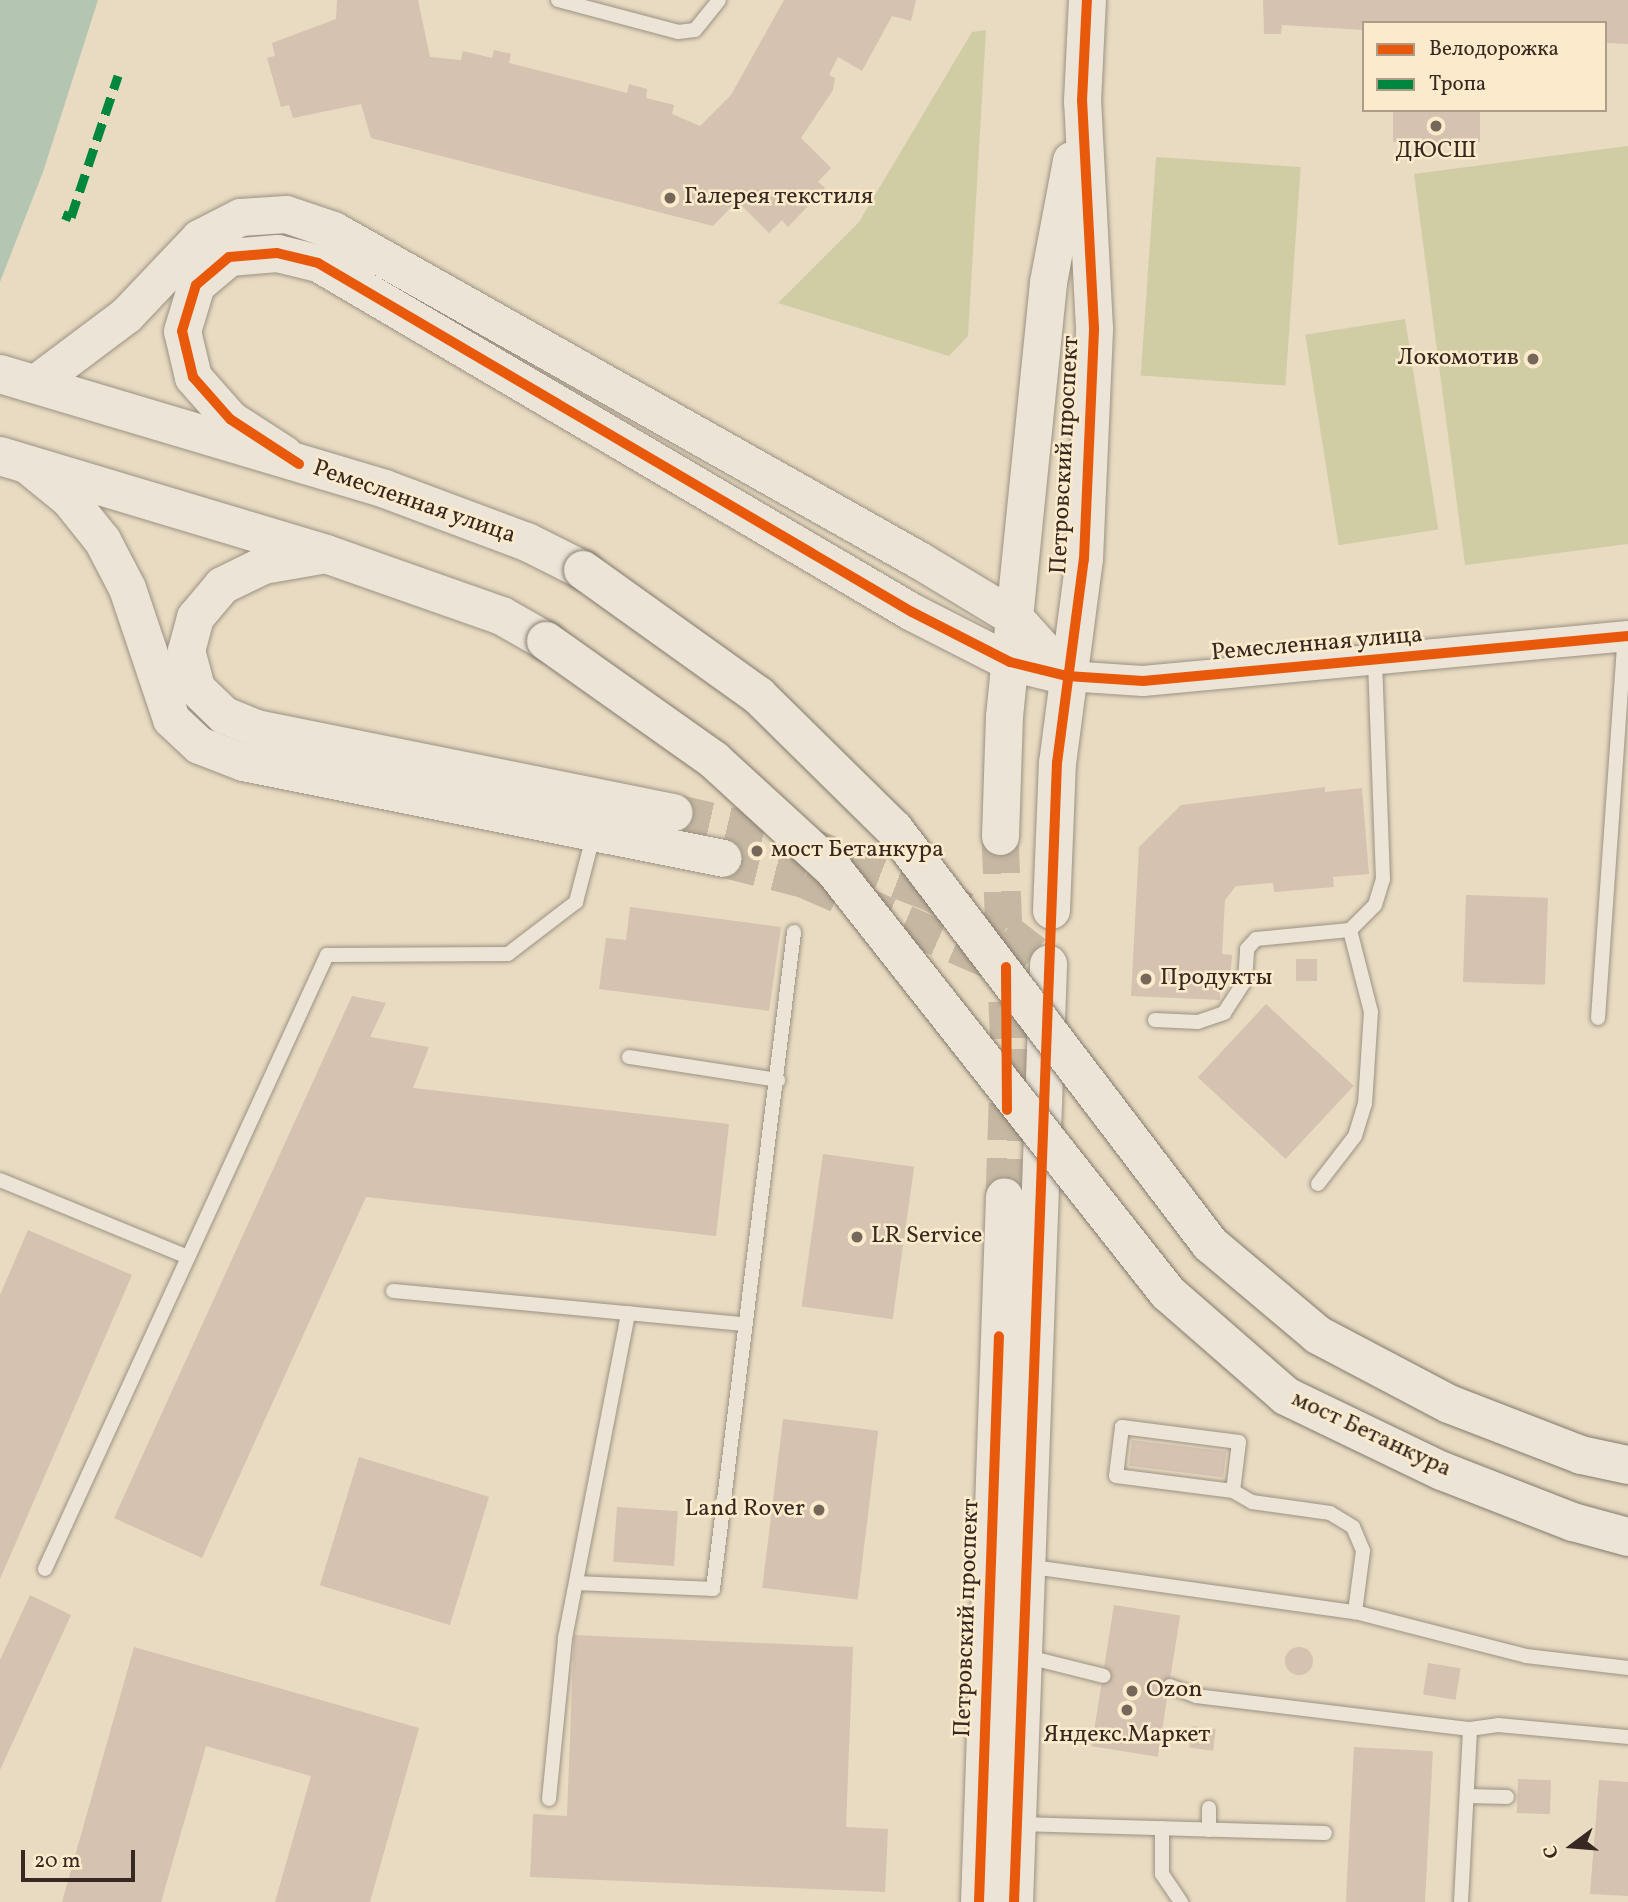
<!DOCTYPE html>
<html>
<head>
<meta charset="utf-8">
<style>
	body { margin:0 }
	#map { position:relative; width:1628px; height:1902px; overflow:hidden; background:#e8dbc1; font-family:Vollkorn,serif }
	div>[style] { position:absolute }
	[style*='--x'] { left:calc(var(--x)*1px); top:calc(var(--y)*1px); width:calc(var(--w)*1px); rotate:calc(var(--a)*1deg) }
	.green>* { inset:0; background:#d0cda4; transform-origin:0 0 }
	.water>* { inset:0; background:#b4c6b2 }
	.building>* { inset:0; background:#d5c2b0; transform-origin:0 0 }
	.round { border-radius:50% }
	.tertiary-tunnel>* { height:37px; margin-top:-18.5px; transform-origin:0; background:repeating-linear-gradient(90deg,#c5b7a1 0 37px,transparent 0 55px) }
	.roads { filter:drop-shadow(0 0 2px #9c9283) drop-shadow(0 0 2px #9c9283) }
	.service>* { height:14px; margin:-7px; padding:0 7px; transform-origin:7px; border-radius:7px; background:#ebe4d7 }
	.minor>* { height:30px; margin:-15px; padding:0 15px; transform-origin:15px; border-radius:15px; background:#ebe4d7 }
	.tertiary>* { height:37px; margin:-18.5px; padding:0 18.5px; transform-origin:18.5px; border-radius:18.5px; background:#ebe4d7 }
	.secondary>* { height:38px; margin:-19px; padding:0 19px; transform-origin:19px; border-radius:19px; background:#ebe4d7 }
	.bridges { filter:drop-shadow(0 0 2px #837a6d) drop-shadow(0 0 2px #837a6d) }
	.secondary-bridge>* { height:38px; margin:-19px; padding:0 19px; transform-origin:19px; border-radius:19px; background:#ebe4d7 }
	.quiet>* { height:9px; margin-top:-4.5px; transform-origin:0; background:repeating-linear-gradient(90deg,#00873e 0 18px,transparent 0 27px) }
	.cycleway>* { height:10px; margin:-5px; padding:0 5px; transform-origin:5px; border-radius:5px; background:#e8590c }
	.dots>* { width:19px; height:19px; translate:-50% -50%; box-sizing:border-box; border:4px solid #fbebcc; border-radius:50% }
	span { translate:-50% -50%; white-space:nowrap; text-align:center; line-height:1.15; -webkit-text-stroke:5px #fbebcc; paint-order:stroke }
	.poi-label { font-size:24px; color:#372821 }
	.left { translate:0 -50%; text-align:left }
	.right { translate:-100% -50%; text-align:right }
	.street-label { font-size:24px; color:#372821 }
	.legend { position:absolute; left:1362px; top:21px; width:245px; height:91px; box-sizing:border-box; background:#fbebcc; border:2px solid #ad9d88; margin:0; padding:9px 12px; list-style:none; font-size:21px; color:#372821 }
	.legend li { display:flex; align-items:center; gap:14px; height:35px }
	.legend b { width:35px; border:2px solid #ad9d88 }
	.north { position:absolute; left:1537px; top:1811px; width:70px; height:70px; -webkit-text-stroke:5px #fbebcc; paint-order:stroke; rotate:254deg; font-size:19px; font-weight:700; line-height:28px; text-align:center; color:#372821 }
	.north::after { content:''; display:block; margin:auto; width:24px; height:32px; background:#372821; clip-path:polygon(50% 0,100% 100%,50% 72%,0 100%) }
	.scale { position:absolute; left:21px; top:1850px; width:114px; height:32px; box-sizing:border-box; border:4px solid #372821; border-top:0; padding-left:9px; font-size:21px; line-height:24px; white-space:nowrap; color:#372821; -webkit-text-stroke:5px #fbebcc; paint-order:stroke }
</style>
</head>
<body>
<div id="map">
	<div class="green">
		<div style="clip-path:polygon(986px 30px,968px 336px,949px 356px,778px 303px,859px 222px,972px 32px)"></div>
		<div style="clip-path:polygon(1628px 146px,1628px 544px,1465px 565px,1414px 174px)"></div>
		<div style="left:1156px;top:157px;width:145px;height:219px;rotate:4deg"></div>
		<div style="left:1405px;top:319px;width:213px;height:101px;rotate:81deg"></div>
	</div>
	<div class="water">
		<div style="clip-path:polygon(0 0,98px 0,43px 172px,0 282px)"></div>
	</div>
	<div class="building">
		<div style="clip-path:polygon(337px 0,418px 0,430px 57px,461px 60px,463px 51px,492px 58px,494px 50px,511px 54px,509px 63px,608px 88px,627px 93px,629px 84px,647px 89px,646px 98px,674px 105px,672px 114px,700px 126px,731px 95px,784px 0,916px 0,911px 21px,892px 16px,862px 71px,838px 57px,829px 75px,835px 78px,833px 90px,801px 138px,831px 168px,818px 182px,825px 188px,788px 227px,782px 220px,769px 233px,737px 201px,713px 226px,371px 138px,361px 104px,293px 118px,289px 105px,281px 107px,267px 58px,275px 56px,272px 43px,336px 19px)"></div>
		<div style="clip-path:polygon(1263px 0,1628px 0,1628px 44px,1605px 43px,1605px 23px,1364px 23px,1364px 30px,1282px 25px,1281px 34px,1264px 34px)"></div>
		<div style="left:1393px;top:110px;width:87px;height:32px"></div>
		<div style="clip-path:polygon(1325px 787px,1325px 792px,1362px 788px,1369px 874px,1333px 877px,1334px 887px,1274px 892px,1273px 883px,1236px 886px,1225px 900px,1222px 954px,1232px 955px,1231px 969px,1230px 982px,1220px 982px,1220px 1000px,1131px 996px,1139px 847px,1181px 805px)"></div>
		<div style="left:1466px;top:895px;width:82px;height:87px;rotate:2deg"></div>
		<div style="clip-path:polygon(630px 907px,781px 927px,769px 1011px,599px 989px,606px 938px,626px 940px)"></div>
		<div style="left:1317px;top:959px;width:22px;height:21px;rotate:90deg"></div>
		<div style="clip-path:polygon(352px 996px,386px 1003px,370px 1037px,429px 1047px,413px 1088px,729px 1124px,716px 1236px,366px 1197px,202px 1558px,114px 1518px)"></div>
		<div style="left:1266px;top:1004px;width:120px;height:100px;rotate:43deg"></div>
		<div style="left:823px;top:1154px;width:92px;height:154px;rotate:8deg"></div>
		<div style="clip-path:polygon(28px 1230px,132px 1275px,0 1579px,0 1295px)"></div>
		<div style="left:783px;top:1419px;width:96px;height:170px;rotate:7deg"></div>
		<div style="left:1132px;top:1440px;width:95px;height:26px;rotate:7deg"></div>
		<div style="left:359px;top:1457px;width:136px;height:134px;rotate:17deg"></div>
		<div style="left:617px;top:1507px;width:61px;height:55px;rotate:4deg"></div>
		<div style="clip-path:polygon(30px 1595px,71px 1615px,0 1770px,0 1660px)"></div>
		<div style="left:1114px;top:1605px;width:67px;height:143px;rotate:9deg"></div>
		<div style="clip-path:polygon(574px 1635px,853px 1647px,846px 1827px,888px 1829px,885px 1892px,530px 1877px,533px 1814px,567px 1816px)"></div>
		<div style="clip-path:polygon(134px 1647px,419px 1728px,370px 1902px,275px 1902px,311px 1776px,206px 1746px,161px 1902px,62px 1902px)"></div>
		<div class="round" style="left:1285px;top:1647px;width:28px;height:28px"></div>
		<div style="left:1428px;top:1663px;width:33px;height:32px;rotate:9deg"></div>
		<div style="left:1192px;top:1726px;width:24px;height:22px;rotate:7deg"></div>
		<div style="left:1354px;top:1747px;width:79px;height:155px;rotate:3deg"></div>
		<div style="left:1518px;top:1779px;width:33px;height:34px;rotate:2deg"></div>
		<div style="clip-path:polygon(1599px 1780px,1628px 1782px,1628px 1896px,1590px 1894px)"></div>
	</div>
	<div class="tertiary-tunnel">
		<div style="--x:674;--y:812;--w:124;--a:13"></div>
		<div style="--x:795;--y:840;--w:147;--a:21.1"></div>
		<div style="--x:932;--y:893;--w:82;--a:27.5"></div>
		<div style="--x:1005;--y:931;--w:54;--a:37.5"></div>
		<div style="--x:1000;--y:836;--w:212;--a:87.6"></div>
		<div style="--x:1009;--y:1048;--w:148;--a:91.9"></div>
		<div style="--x:722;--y:858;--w:85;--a:14.4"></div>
		<div style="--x:804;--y:879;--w:216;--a:23.5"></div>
	</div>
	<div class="roads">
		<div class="service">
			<div style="--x:558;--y:0;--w:124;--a:14.9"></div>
			<div style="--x:678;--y:32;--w:17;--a:-7"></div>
			<div style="--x:695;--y:30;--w:38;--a:-51"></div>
			<div style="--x:1598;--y:1018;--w:383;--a:-86"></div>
			<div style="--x:1155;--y:1020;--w:43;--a:2.7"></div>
			<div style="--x:1198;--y:1022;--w:28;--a:-19"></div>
			<div style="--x:1224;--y:1013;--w:38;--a:-57"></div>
			<div style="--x:1245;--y:981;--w:32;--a:-86"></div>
			<div style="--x:1247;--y:949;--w:13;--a:-48"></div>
			<div style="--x:1256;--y:939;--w:94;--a:-5.5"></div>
			<div style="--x:1350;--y:930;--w:35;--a:-45"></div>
			<div style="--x:1375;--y:905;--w:27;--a:-73"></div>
			<div style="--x:1383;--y:879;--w:217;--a:-92.1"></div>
			<div style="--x:629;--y:1057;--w:151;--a:8.8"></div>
			<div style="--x:0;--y:1180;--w:203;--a:22.3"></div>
			<div style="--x:1318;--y:1184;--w:61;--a:-52.4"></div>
			<div style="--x:1355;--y:1136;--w:34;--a:-73"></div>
			<div style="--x:1365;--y:1104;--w:92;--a:-86.3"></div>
			<div style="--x:1371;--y:1012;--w:85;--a:-104.4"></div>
			<div style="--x:393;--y:1291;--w:353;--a:5.4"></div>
			<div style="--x:1233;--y:1491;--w:49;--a:-83"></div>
			<div style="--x:1239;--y:1442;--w:118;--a:-172.7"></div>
			<div style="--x:1122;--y:1427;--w:49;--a:97"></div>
			<div style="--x:1116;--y:1476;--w:118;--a:7.3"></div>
			<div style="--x:1233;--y:1491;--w:22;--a:30"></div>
			<div style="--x:1252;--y:1502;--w:79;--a:8"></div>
			<div style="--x:1330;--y:1513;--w:27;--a:31"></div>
			<div style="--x:1353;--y:1527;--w:26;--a:67"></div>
			<div style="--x:1363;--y:1551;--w:62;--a:97.5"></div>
			<div style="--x:1026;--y:1566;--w:332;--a:8"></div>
			<div style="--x:1355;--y:1612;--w:177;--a:14.4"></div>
			<div style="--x:1526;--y:1656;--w:103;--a:6.7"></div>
			<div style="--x:45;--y:1569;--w:676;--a:-65.33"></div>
			<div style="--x:327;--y:955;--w:181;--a:-0.3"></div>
			<div style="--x:508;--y:954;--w:86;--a:-37.4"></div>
			<div style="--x:576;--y:902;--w:71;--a:-75.4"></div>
			<div style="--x:577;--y:1583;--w:136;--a:2.5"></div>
			<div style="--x:713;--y:1589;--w:662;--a:-82.97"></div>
			<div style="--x:1024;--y:1656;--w:82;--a:14"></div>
			<div style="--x:1170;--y:1686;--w:28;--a:21"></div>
			<div style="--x:1196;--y:1696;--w:276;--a:6.9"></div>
			<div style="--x:1470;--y:1729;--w:28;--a:-8"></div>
			<div style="--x:1498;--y:1725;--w:131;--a:5.3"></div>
			<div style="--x:1467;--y:1796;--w:40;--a:1.4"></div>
			<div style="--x:549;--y:1799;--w:162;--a:-84.3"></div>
			<div style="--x:565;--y:1638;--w:331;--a:-79"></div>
			<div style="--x:1209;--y:1808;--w:22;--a:90"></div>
			<div style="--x:1019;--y:1824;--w:306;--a:1.7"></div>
			<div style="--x:1162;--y:1828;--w:46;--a:90"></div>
			<div style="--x:1162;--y:1874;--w:34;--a:56"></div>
			<div style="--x:1461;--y:1902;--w:173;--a:-87"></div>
		</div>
		<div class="minor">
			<div style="--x:1067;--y:676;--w:76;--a:3.8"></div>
			<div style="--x:1143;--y:681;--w:487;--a:-5.3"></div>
		</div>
		<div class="tertiary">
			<div style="--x:34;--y:384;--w:115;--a:-36.9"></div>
			<div style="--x:126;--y:315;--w:106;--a:-46.5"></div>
			<div style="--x:199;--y:238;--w:46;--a:-27.1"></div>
			<div style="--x:240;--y:217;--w:46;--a:-3.7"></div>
			<div style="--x:286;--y:214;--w:50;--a:18.8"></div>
			<div style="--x:333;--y:230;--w:673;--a:29.39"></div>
			<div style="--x:919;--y:560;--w:112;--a:31.1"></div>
			<div style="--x:1015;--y:618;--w:78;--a:48.1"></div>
			<div style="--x:284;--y:454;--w:64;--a:-147.1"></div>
			<div style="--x:230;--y:419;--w:56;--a:-131.4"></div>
			<div style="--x:193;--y:377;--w:47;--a:-103.4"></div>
			<div style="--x:182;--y:331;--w:48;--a:-73.1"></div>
			<div style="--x:196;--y:285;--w:43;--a:-40.3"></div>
			<div style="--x:229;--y:257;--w:48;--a:-4.8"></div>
			<div style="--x:277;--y:253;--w:42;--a:13.7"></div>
			<div style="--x:318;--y:263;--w:689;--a:30.44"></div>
			<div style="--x:912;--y:612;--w:110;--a:27"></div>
			<div style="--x:1010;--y:662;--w:59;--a:13.8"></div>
			<div style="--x:26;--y:464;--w:55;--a:39.1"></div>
			<div style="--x:69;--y:499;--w:53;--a:51.2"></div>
			<div style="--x:102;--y:540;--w:54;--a:62.5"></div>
			<div style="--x:127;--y:588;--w:138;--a:71.4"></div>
			<div style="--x:171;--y:719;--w:38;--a:43"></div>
			<div style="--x:199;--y:745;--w:47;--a:21.1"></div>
			<div style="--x:243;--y:762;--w:489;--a:11.3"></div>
			<div style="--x:326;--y:554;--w:64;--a:170.1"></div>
			<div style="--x:263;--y:565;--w:46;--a:154"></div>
			<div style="--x:222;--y:585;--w:42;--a:130.2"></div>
			<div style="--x:195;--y:617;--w:34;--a:105"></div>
			<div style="--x:186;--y:650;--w:39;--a:75"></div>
			<div style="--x:196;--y:688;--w:39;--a:44"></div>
			<div style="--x:224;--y:715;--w:35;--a:22"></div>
			<div style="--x:256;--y:728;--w:426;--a:11.4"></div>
			<div style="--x:1000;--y:836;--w:120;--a:-88.1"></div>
			<div style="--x:1004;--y:716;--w:436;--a:-84.2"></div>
			<div style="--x:1048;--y:282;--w:124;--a:-79.3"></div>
			<div style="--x:1051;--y:910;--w:147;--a:-87.7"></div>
			<div style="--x:1057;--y:763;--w:206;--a:-82.5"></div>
			<div style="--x:1084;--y:559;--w:231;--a:-87.5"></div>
			<div style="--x:1094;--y:328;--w:227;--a:-93"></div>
			<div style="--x:1082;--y:101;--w:101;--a:-87.2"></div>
			<div style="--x:979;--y:1902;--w:706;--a:-87.97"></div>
			<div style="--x:1014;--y:1902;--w:939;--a:-87.92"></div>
		</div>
		<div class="secondary">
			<div style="--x:0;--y:374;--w:402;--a:16.6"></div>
			<div style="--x:385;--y:489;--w:152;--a:20.5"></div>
			<div style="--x:527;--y:542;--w:63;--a:26.6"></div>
			<div style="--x:0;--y:456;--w:340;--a:16.7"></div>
			<div style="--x:326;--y:554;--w:187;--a:19.4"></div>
			<div style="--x:502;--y:616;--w:51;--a:29.6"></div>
		</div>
	</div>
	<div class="bridges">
		<div class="secondary-bridge">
			<div style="--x:583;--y:570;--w:216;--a:35.6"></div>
			<div style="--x:759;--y:696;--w:190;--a:44.6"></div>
			<div style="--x:894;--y:829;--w:522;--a:52.71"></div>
			<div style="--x:1210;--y:1244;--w:141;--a:40.1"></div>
			<div style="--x:1318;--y:1335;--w:148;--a:27.8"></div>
			<div style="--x:1449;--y:1404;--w:142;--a:21.1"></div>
			<div style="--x:1581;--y:1455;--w:48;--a:12"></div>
			<div style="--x:546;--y:641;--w:206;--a:35.3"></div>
			<div style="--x:714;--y:760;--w:163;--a:42.5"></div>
			<div style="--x:834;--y:870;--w:539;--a:51.71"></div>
			<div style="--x:1168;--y:1293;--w:157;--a:41.1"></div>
			<div style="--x:1286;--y:1396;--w:173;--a:25.7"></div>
			<div style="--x:1442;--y:1471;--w:141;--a:21.3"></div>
			<div style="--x:1573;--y:1522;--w:57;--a:15.3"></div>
		</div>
	</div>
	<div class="quiet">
		<div style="--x:63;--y:214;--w:9;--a:21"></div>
		<div style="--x:71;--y:217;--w:149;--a:-71.6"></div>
	</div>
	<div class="cycleway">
		<div style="--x:299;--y:464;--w:82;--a:-146.9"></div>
		<div style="--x:230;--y:419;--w:56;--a:-131.4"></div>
		<div style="--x:193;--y:377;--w:47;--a:-103.4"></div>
		<div style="--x:182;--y:331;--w:48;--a:-73.1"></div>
		<div style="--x:196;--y:285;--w:43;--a:-40.3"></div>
		<div style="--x:229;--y:257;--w:48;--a:-4.8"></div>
		<div style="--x:277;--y:253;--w:42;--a:13.7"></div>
		<div style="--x:318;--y:263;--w:689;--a:30.44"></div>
		<div style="--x:912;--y:612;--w:110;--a:27"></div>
		<div style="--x:1010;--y:662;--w:59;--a:13.8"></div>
		<div style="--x:1067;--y:676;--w:76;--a:3.8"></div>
		<div style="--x:1143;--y:681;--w:487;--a:-5.3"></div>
		<div style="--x:1006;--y:967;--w:143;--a:89.6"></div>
		<div style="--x:979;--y:1902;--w:566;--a:-87.98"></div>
		<div style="--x:1014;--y:1902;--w:1140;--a:-87.84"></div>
		<div style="--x:1057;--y:763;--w:206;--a:-82.5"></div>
		<div style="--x:1084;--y:559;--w:231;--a:-87.5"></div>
		<div style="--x:1094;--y:328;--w:227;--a:-93"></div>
		<div style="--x:1082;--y:101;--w:101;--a:-87.2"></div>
	</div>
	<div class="dots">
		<div style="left:1436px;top:126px;background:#756759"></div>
		<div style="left:670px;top:198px;background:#756759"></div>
		<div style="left:1533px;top:359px;background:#756759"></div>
		<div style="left:757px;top:851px;background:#756759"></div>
		<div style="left:1146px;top:979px;background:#756759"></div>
		<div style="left:857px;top:1237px;background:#756759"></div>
		<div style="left:819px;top:1510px;background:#756759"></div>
		<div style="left:1132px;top:1691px;background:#756759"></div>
		<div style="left:1127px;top:1710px;background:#756759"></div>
	</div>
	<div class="poi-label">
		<span style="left:1436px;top:152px">ДЮСШ</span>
		<span class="left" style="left:684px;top:198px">Галерея текстиля</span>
		<span class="right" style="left:1519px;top:359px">Локомотив</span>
		<span class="left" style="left:771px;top:851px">мост Бетанкура</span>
		<span class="left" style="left:1160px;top:979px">Продукты</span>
		<span class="left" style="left:871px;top:1237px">LR Service</span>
		<span class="right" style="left:805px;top:1510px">Land Rover</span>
		<span class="left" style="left:1146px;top:1691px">Ozon</span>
		<span style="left:1127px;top:1736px">Яндекс.Маркет</span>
	</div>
	<div class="street-label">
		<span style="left:1066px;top:455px;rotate:-87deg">Петровский проспект</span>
		<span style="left:414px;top:503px;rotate:19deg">Ремесленная улица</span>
		<span style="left:1317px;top:645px;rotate:-5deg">Ремесленная улица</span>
		<span style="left:1371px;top:1435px;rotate:25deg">мост Бетанкура</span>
		<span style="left:968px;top:1618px;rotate:-88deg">Петровский проспект</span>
	</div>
	<ul class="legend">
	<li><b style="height:9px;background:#e8590c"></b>Велодорожка</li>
	<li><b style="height:9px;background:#00873e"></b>Тропа</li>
	</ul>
	<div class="north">С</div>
	<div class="scale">20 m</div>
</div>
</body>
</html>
